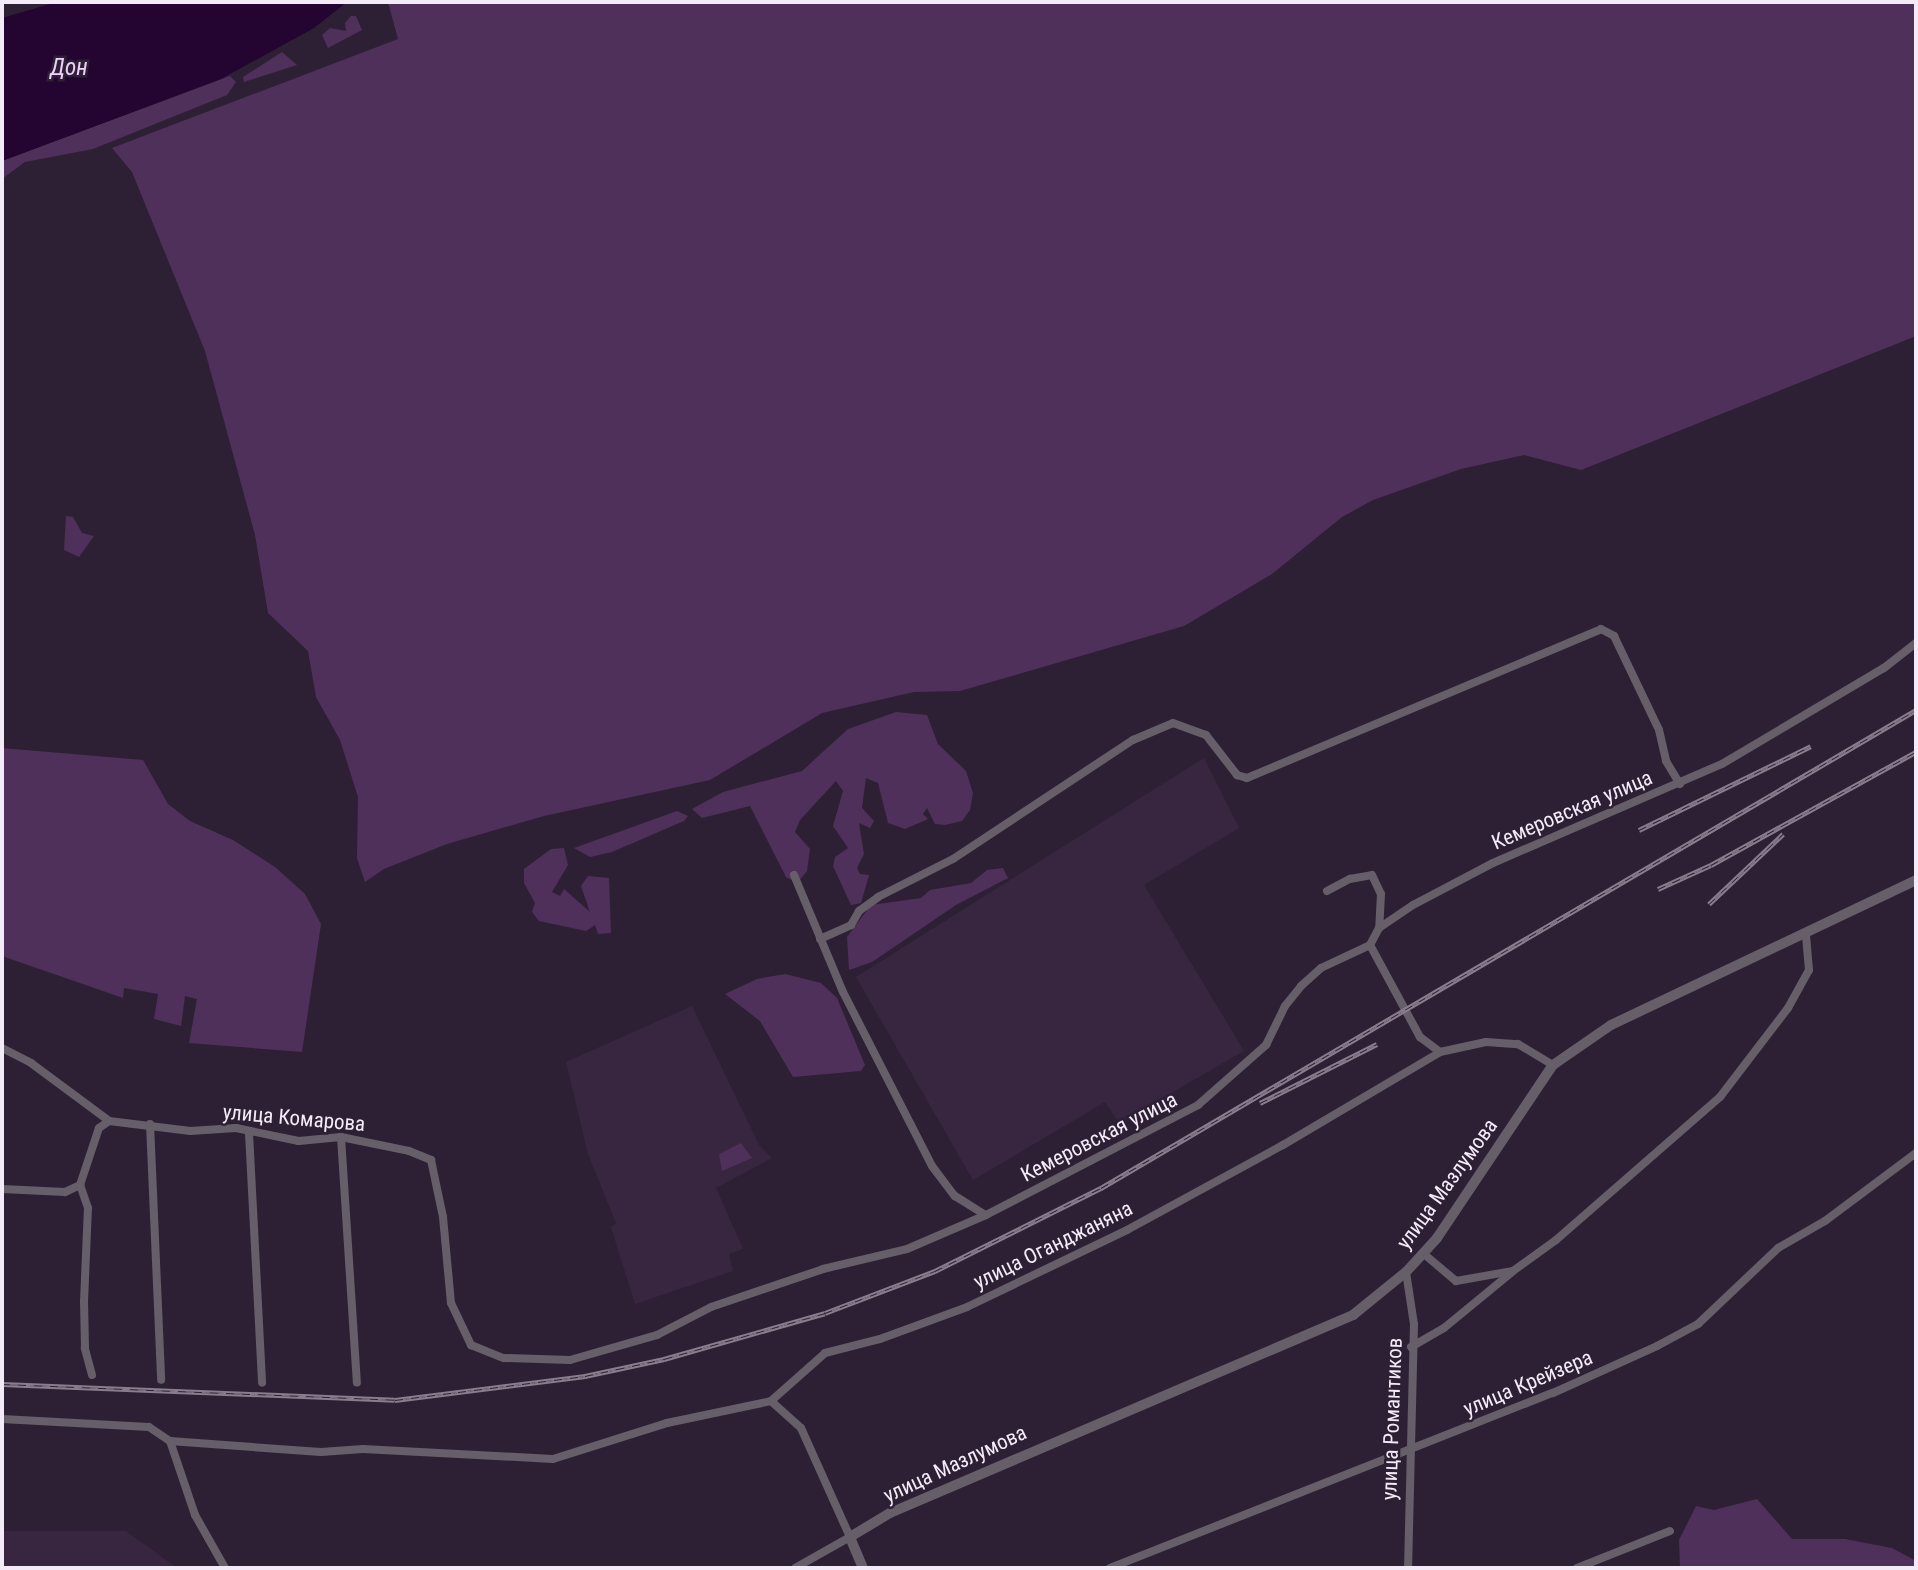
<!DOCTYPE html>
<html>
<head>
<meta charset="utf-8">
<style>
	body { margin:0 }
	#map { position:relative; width:1918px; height:1570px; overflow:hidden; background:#2e2034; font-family:"Roboto Condensed",sans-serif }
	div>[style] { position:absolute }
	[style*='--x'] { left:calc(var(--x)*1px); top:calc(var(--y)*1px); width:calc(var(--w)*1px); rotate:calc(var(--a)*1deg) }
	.built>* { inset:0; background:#382640 }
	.green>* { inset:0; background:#4e305a }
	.water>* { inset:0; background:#240430 }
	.minor>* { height:8px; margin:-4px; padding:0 4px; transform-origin:4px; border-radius:4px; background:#665f69 }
	.tertiary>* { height:10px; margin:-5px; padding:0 5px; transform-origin:5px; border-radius:5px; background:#665f69 }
	.rail>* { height:5px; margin-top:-2.5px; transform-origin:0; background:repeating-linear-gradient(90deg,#2e2034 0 8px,#897d8e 0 16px); box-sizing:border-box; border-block:2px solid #897d8e }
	span { translate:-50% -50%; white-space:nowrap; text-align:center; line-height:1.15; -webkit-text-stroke:5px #2e2034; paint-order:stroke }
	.street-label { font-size:21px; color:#f4ebf9 }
	.water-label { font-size:23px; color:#f0d0fd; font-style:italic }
	.frame { position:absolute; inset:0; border:4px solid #f4ebf9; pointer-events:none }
</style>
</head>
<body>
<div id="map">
	<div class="built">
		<div style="clip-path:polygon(1204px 758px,1239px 828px,1144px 885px,1244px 1051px,1119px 1123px,1105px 1102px,973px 1180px,856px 977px)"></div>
		<div style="clip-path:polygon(692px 1006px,759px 1145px,772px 1158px,716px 1188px,743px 1249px,729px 1254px,733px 1271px,635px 1304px,611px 1227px,616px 1223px,588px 1154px,566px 1062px)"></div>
		<div style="clip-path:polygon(2px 1531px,126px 1531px,177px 1568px,2px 1568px)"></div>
	</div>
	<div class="green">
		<div style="clip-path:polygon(388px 2px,1916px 2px,1916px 336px,1581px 470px,1524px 455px,1461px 469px,1373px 500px,1342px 517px,1272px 574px,1184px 626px,960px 691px,914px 692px,822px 713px,710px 780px,544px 816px,447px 844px,384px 869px,365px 882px,357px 858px,358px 797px,340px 740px,316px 697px,308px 651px,268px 613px,255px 535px,205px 351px,132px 172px,112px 148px,398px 39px)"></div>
		<div style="clip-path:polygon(351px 16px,356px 16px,362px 30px,328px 48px,322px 35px,330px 28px,346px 31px,345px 23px)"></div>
		<div style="clip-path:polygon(282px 52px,297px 65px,244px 82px,243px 77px)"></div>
		<div style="clip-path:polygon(230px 76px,236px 82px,227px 95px,93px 149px,25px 162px,2px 179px,2px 161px)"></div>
		<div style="clip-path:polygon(66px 516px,73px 517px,82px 533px,94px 536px,79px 557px,64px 550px)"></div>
		<div style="clip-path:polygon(896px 712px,927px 715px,938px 744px,966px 771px,973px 793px,970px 810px,962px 821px,945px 825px,935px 824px,927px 808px,923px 814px,928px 819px,905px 829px,888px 823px,878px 783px,866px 778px,862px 808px,874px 821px,870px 828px,859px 823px,864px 854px,857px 868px,860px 874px,869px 875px,861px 903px,851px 905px,833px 866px,835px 857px,848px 848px,833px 826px,843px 791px,836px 781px,800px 820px,795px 832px,810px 849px,807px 871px,797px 883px,786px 877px,750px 806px,702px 818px,692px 809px,723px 792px,802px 771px,848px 729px)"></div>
		<div style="clip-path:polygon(2px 748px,143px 760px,168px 804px,190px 821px,233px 840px,275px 867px,305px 894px,321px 924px,302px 1052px,189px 1043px,197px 999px,185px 996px,181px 1026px,154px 1019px,158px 994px,124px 988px,123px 998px,2px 956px)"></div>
		<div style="clip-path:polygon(677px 811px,688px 816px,684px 821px,612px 852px,590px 857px,574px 848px)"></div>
		<div style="clip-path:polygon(564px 848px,568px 865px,552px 892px,560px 896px,564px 889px,590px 912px,581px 886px,588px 876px,609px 878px,611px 933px,598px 934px,595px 925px,586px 931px,539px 921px,532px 912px,535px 903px,524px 883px,524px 869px,551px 849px)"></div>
		<div style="clip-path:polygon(1003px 868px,1008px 878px,956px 905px,872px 962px,849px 970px,847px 937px,871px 905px,921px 898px,930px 890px,971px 883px,987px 870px)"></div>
		<div style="clip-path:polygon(785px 974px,821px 983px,837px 998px,865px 1065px,861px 1071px,793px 1077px,760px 1021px,725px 994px,757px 979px)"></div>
		<div style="clip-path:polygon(741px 1143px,752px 1158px,722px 1171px,719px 1154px)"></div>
		<div style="clip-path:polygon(1757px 1499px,1792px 1539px,1845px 1539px,1892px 1548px,1916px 1561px,1916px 1568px,1680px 1568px,1679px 1540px,1696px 1506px,1714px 1510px)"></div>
	</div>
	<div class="water">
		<div style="clip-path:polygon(57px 2px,347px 2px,314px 28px,221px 79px,2px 161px,2px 18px)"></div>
	</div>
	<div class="minor">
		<div style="--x:794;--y:875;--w:127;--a:67.3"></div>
		<div style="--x:843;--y:992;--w:195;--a:62.9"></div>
		<div style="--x:932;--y:1166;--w:38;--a:53"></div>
		<div style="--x:955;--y:1196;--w:36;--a:32"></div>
		<div style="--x:1327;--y:891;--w:26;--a:-28"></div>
		<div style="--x:1350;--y:879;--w:22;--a:-10"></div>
		<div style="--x:1372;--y:875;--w:21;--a:65"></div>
		<div style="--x:1381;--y:894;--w:34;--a:93"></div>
		<div style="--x:820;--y:939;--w:34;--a:-24"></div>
		<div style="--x:851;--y:925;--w:16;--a:-60"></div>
		<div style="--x:859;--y:911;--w:24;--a:-36"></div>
		<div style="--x:878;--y:897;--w:84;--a:-26.9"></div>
		<div style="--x:953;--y:859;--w:216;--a:-33.5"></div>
		<div style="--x:1133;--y:740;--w:43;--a:-23"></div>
		<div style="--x:1173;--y:723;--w:35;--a:20"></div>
		<div style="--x:1206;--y:735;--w:51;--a:52.2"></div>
		<div style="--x:1237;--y:775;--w:10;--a:17"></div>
		<div style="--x:1247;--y:778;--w:384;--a:-22.8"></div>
		<div style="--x:1601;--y:629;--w:15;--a:28"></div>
		<div style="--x:1614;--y:636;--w:104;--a:64.4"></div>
		<div style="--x:1659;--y:730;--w:32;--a:77"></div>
		<div style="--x:1666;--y:761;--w:27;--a:59"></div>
		<div style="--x:1370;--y:945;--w:105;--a:61.5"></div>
		<div style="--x:1420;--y:1037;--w:25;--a:37"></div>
		<div style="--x:2;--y:1048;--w:33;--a:27"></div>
		<div style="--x:31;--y:1063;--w:97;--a:36.6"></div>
		<div style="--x:109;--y:1121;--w:82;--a:7"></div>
		<div style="--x:190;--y:1131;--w:46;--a:-3.7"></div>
		<div style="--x:236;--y:1128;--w:64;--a:11.7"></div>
		<div style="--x:299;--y:1141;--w:42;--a:-5.4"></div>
		<div style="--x:341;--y:1137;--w:69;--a:11.6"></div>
		<div style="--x:409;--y:1151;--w:24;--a:22"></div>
		<div style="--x:431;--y:1160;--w:58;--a:78.1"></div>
		<div style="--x:443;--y:1217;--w:86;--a:84.7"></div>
		<div style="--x:451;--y:1303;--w:47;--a:64.5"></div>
		<div style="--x:471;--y:1345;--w:35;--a:22"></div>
		<div style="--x:504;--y:1358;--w:66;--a:1.7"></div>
		<div style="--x:570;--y:1360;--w:91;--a:-16"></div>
		<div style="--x:657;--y:1335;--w:61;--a:-27.4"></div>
		<div style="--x:711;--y:1307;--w:118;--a:-18.7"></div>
		<div style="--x:823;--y:1269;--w:86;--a:-13.4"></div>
		<div style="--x:907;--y:1249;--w:86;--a:-23.3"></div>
		<div style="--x:986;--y:1215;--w:239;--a:-27.4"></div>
		<div style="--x:1198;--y:1105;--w:91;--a:-41.4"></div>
		<div style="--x:1266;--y:1045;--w:43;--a:-64"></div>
		<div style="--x:1285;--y:1006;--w:26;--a:-51"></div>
		<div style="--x:1301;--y:986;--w:27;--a:-42"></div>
		<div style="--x:1321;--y:968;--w:54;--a:-25.1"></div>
		<div style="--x:1370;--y:945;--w:19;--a:-62"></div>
		<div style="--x:1379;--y:928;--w:41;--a:-34.1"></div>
		<div style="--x:1413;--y:905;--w:90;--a:-27.7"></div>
		<div style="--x:1493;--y:863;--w:249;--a:-23.4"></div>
		<div style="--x:1722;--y:764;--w:188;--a:-30.7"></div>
		<div style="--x:1884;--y:668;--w:41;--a:-38"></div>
		<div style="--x:150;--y:1124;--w:256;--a:87.5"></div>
		<div style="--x:249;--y:1133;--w:250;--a:87"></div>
		<div style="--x:341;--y:1137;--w:246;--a:86.3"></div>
		<div style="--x:2;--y:1189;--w:63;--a:2.7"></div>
		<div style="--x:65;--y:1192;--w:17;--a:-25"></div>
		<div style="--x:1424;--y:1254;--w:42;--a:40.2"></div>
		<div style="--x:1456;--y:1281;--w:58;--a:-10"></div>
		<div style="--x:1513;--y:1271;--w:53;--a:-35.8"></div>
		<div style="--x:1556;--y:1240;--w:218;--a:-41.1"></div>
		<div style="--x:1720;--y:1097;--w:112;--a:-52.6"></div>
		<div style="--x:1788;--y:1008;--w:43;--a:-61.1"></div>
		<div style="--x:1809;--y:970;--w:37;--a:-95"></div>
		<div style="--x:1406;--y:1272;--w:53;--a:81.3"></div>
		<div style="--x:1414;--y:1324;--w:244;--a:91.4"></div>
		<div style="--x:1411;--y:1347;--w:38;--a:-30"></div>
		<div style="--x:1444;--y:1328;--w:87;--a:-39.4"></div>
		<div style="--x:92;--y:1375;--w:28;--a:-105"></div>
		<div style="--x:85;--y:1348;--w:46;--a:-91.2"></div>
		<div style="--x:84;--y:1302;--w:94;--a:-87.6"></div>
		<div style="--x:88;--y:1208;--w:24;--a:-109"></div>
		<div style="--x:80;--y:1185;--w:60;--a:-71.6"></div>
		<div style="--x:99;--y:1128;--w:12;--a:-35"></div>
		<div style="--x:771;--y:1401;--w:40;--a:42"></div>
		<div style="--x:801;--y:1428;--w:120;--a:65.8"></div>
		<div style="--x:850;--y:1537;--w:63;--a:150.6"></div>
		<div style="--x:2;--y:1419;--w:147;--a:3.1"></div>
		<div style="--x:149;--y:1427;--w:25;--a:34"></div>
		<div style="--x:170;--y:1441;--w:151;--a:4.2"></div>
		<div style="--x:321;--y:1452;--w:42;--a:-4.1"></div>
		<div style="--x:363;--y:1449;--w:190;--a:3"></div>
		<div style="--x:553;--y:1459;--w:120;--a:-17.5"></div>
		<div style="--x:667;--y:1423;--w:106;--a:-11.9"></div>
		<div style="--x:771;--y:1401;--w:72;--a:-41.6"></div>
		<div style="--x:825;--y:1353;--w:57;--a:-14.3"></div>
		<div style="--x:880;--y:1339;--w:93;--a:-20.2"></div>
		<div style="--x:967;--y:1307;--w:178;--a:-25.7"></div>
		<div style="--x:1127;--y:1230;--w:178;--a:-28.6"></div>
		<div style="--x:1283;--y:1145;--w:182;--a:-30.6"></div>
		<div style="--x:1440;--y:1052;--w:47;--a:-12.3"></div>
		<div style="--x:1486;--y:1042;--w:32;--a:4"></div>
		<div style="--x:1518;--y:1044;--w:41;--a:31"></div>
		<div style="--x:170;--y:1441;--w:78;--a:71.3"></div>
		<div style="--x:195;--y:1515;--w:61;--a:60.5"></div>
		<div style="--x:1110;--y:1568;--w:476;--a:-21.6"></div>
		<div style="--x:1553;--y:1393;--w:114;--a:-24.3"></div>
		<div style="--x:1657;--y:1346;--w:47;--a:-28.2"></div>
		<div style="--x:1698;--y:1324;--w:110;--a:-43.5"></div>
		<div style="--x:1778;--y:1248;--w:54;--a:-29.9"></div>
		<div style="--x:1825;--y:1221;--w:114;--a:-36.8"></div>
		<div style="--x:1577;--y:1568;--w:100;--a:-21.7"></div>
	</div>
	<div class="tertiary">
		<div style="--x:863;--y:1568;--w:34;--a:-113"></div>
		<div style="--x:850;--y:1537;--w:47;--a:-31"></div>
		<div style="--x:890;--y:1513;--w:504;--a:-23.15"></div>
		<div style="--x:1353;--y:1315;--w:68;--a:-39.1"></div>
		<div style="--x:1406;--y:1272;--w:46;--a:-47.6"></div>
		<div style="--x:1437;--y:1238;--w:208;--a:-56.2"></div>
		<div style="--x:1553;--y:1065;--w:70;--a:-34.6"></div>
		<div style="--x:1611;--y:1025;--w:338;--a:-25.4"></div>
	</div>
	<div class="rail">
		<div style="--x:1639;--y:830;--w:191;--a:-26"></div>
		<div style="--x:1658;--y:889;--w:58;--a:-24.4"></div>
		<div style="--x:1711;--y:865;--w:234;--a:-28.9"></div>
		<div style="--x:1709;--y:904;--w:102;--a:-43.4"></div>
		<div style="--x:1260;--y:1103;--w:131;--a:-26.8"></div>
		<div style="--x:2;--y:1384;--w:393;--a:2.3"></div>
		<div style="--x:395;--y:1400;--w:192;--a:-7.2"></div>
		<div style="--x:585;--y:1376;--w:81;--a:-12.1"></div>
		<div style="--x:664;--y:1359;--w:167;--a:-15.9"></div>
		<div style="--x:825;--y:1313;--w:118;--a:-20.9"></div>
		<div style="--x:935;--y:1271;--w:186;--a:-26.6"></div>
		<div style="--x:1101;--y:1188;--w:945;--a:-30.39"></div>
	</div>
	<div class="street-label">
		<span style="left:1572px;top:810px;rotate:-23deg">Кемеровская улица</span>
		<span style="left:294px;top:1118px;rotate:5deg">улица Комарова</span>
		<span style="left:1099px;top:1137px;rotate:-27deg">Кемеровская улица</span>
		<span style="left:1447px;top:1184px;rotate:-54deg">улица Мазлумова</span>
		<span style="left:1053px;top:1245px;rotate:-26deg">улица Оганджаняна</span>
		<span style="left:1528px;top:1383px;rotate:-23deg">улица Крейзера</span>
		<span style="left:1392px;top:1419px;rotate:-88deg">улица Романтиков</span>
		<span style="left:955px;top:1464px;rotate:-25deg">улица Мазлумова</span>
	</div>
	<div class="water-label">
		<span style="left:69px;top:68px">Дон</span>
	</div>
	<div class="frame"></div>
</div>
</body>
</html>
